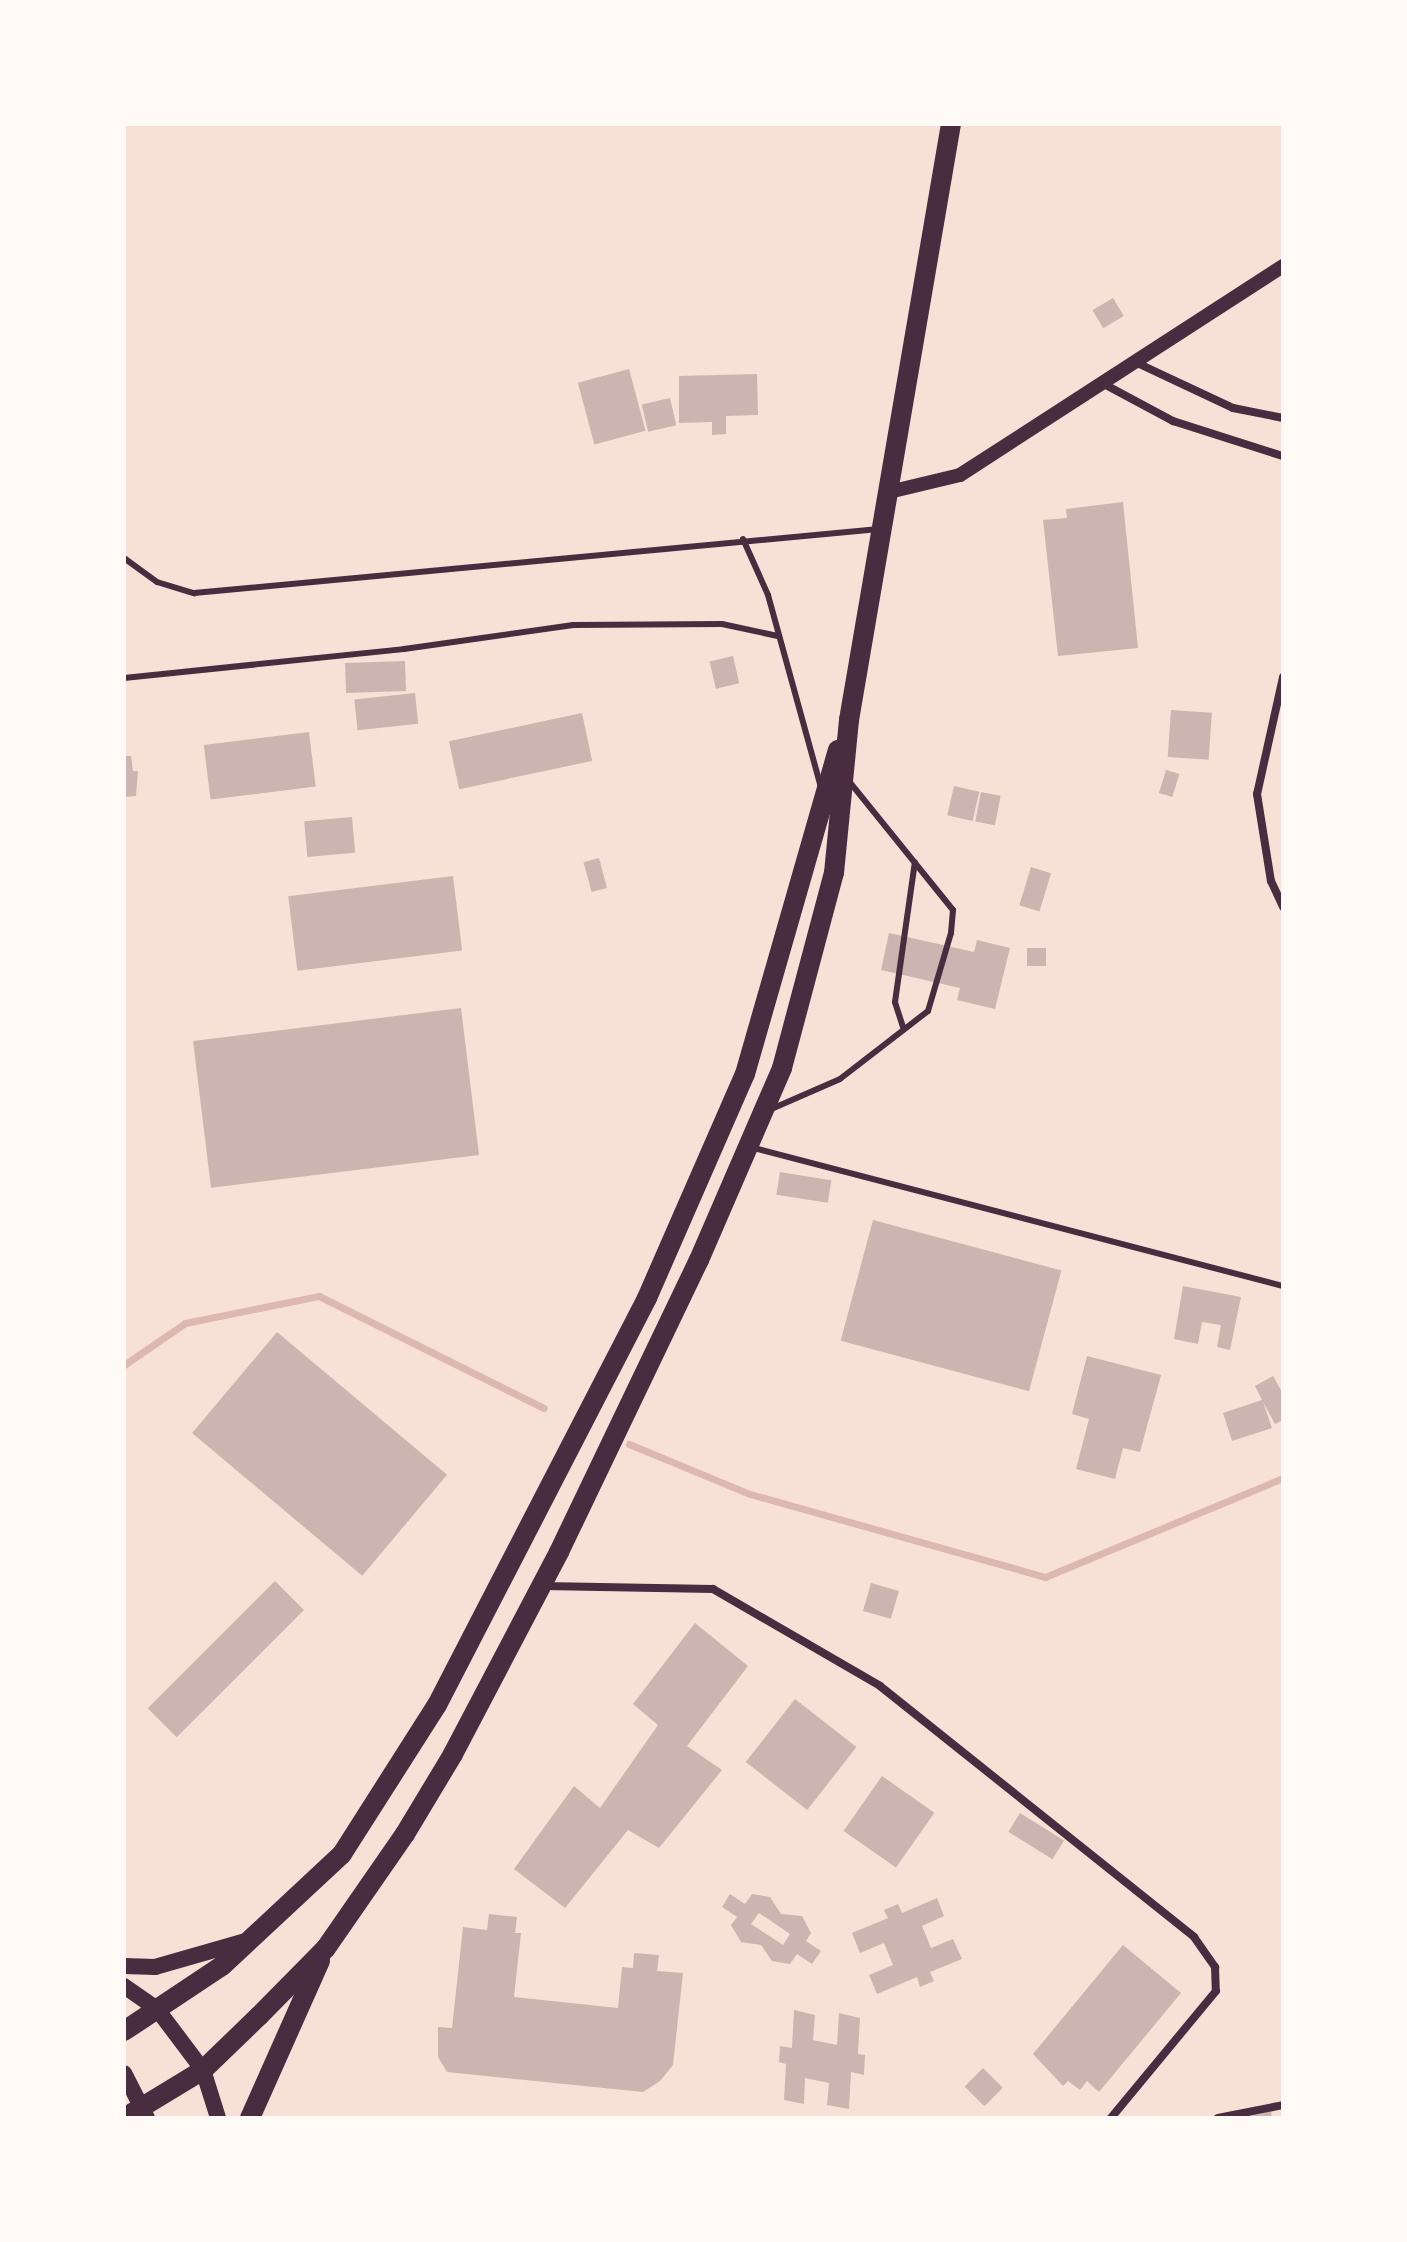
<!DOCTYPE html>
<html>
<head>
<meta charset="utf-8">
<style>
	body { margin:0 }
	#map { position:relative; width:1407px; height:2242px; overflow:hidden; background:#f7e1d7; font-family:Roboto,sans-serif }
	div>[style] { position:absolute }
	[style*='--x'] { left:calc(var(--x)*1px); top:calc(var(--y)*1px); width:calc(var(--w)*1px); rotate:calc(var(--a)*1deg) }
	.stream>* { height:7px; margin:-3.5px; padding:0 3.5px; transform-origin:3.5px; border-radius:3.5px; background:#dcb8b0 }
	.building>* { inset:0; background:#ccb4b1; transform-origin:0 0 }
	.service>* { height:6px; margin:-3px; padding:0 3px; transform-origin:3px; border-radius:3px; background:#4a2c40 }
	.minor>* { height:8px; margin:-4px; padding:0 4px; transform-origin:4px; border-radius:4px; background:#4a2c40 }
	.tertiary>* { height:14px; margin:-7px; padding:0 7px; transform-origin:7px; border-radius:7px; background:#4a2c40 }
	.secondary>* { height:16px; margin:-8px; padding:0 8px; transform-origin:8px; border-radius:8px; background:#4a2c40 }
	.primary>* { height:20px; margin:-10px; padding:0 10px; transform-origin:10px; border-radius:10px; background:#4a2c40 }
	span { translate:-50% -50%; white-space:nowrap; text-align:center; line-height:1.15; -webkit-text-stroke:7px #fffaf5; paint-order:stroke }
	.frame { position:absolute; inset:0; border:126px solid #fffaf5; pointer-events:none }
</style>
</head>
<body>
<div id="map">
	<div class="stream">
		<div style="--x:124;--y:1365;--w:74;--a:-34.5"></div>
		<div style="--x:185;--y:1323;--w:137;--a:-11.4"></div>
		<div style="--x:319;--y:1296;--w:251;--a:26.5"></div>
		<div style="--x:629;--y:1444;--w:131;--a:22.5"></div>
		<div style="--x:750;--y:1494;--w:306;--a:15.7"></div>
		<div style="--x:1045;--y:1577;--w:258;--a:-22.6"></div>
	</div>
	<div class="building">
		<div style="left:1113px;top:298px;width:21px;height:24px;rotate:59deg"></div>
		<div style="left:629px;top:369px;width:64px;height:53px;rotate:75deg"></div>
		<div style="clip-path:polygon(757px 374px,758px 415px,726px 416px,726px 434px,712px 435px,712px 422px,679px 423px,679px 376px)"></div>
		<div style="left:670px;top:398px;width:28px;height:29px;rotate:77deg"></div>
		<div style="clip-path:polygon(1123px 502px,1138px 648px,1058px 656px,1043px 520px,1067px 518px,1066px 509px)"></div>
		<div style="left:733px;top:656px;width:28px;height:24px;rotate:77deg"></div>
		<div style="left:405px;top:661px;width:30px;height:60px;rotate:88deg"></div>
		<div style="left:415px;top:693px;width:31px;height:61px;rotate:84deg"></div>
		<div style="left:1171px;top:710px;width:41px;height:47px;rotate:4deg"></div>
		<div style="left:582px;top:713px;width:49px;height:136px;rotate:78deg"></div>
		<div style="left:309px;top:732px;width:55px;height:106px;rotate:83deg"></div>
		<div style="clip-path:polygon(124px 756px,131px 756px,133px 771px,138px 771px,136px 796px,124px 797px)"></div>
		<div style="left:1166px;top:770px;width:14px;height:24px;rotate:17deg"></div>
		<div style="left:954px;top:786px;width:26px;height:30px;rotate:13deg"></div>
		<div style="left:981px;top:792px;width:20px;height:30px;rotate:11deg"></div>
		<div style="left:352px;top:817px;width:36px;height:48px;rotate:85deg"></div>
		<div style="left:599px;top:858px;width:31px;height:16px;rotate:75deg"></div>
		<div style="left:1031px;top:867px;width:21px;height:40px;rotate:17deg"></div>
		<div style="left:453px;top:876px;width:75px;height:166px;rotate:83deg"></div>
		<div style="clip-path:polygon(889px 933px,974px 952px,977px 940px,1010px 948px,995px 1009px,957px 1000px,960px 988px,881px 970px)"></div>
		<div style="left:1027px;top:948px;width:19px;height:18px"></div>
		<div style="left:461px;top:1008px;width:148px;height:270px;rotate:83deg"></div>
		<div style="left:780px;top:1172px;width:52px;height:23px;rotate:9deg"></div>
		<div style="left:873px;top:1220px;width:195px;height:125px;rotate:15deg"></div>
		<div style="clip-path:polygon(1183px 1286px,1241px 1297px,1230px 1350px,1217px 1347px,1221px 1325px,1202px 1322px,1198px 1344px,1174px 1339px)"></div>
		<div style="left:277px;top:1332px;width:222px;height:132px;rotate:40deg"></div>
		<div style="clip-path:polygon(1087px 1356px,1161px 1375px,1140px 1452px,1123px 1448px,1115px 1479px,1076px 1469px,1089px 1419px,1072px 1414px)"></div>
		<div style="clip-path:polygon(1273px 1376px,1283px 1394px,1283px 1420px,1275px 1424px,1263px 1402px,1272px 1428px,1232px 1441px,1223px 1413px,1262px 1400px,1255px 1386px)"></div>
		<div style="left:275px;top:1581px;width:41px;height:180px;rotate:45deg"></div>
		<div style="left:871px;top:1583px;width:29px;height:29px;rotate:16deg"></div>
		<div style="clip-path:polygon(695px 1623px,748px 1666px,687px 1746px,722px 1770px,659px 1848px,628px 1830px,565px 1908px,514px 1869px,574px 1786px,600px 1808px,658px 1725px,633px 1704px)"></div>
		<div style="left:795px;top:1699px;width:78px;height:80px;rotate:38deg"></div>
		<div style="left:882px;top:1776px;width:64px;height:67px;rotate:35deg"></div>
		<div style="left:1020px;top:1813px;width:52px;height:22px;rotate:32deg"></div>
		<div style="clip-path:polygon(evenodd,730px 1894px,745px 1904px,752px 1894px,770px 1897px,781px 1914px,802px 1916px,811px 1933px,806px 1941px,821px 1951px,812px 1964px,797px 1954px,790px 1964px,772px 1961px,761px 1945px,741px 1942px,731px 1925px,737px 1917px,722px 1907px,730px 1894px,759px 1913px,790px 1934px,783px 1945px,751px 1924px,759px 1913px)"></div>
		<div style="clip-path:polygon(937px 1898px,944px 1916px,922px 1926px,931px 1948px,953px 1939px,962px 1959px,930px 1972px,934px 1981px,920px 1987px,917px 1977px,877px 1994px,869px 1975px,893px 1965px,884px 1943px,860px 1953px,852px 1933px,888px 1918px,884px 1910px,898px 1904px,902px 1913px)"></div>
		<div style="clip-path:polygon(489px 1914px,517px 1917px,515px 1933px,521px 1933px,514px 1997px,618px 2008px,622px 1967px,633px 1968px,634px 1953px,659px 1955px,657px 1971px,683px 1973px,673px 2065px,660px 2081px,643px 2092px,447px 2072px,438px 2057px,438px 2027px,452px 2028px,463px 1927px,487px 1930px)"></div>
		<div style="clip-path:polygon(1123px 1945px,1181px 1993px,1099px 2092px,1087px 2081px,1080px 2090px,1068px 2081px,1063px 2086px,1033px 2054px)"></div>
		<div style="clip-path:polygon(794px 2010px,815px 2015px,813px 2040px,837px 2045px,839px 2013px,860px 2018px,858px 2054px,865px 2055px,864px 2075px,851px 2072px,849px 2109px,827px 2105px,829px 2083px,805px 2078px,804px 2104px,784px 2100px,786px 2064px,779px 2062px,780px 2046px,792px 2048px)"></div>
		<div style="left:983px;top:2068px;width:28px;height:26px;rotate:45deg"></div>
		<div style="clip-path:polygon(1271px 2111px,1272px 2118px,1248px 2118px,1248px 2117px)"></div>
	</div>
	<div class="service">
		<div style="--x:743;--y:539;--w:61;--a:65.9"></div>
		<div style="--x:768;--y:595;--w:199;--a:74.6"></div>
		<div style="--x:124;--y:558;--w:41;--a:36"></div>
		<div style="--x:157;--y:582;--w:39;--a:17"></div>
		<div style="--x:194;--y:593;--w:688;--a:-5.34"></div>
		<div style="--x:124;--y:678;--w:281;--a:-5.9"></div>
		<div style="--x:404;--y:649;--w:171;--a:-8.1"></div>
		<div style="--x:573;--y:625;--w:149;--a:-0.4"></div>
		<div style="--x:722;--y:624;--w:57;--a:12.1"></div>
		<div style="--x:903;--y:1027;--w:26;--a:-108"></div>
		<div style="--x:895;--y:1002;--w:141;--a:-81.9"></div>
		<div style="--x:769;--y:1110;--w:77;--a:-23.6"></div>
		<div style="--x:840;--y:1079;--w:111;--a:-37.7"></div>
		<div style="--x:928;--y:1011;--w:81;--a:-73.6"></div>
		<div style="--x:951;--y:933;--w:23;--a:-85"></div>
		<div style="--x:953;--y:910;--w:167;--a:-128.9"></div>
		<div style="--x:750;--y:1147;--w:551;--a:14.62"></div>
	</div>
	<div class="minor">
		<div style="--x:1135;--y:362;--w:108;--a:25.1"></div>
		<div style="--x:1233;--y:408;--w:51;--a:11.3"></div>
		<div style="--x:1102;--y:383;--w:81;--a:28.2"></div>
		<div style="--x:1173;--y:421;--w:115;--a:17.7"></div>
		<div style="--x:1283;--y:677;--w:120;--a:102.5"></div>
		<div style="--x:1257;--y:794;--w:88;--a:80.9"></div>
		<div style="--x:1271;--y:881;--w:29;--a:65"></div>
		<div style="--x:543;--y:1586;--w:170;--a:1"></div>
		<div style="--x:713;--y:1589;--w:193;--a:30.1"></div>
		<div style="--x:880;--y:1686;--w:402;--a:38.6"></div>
		<div style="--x:1194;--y:1937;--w:37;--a:55"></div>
		<div style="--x:1215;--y:1967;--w:24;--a:88"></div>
		<div style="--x:1216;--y:1991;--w:165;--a:129.6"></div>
		<div style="--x:1218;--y:2118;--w:66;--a:-11.3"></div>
	</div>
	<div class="tertiary">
		<div style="--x:889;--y:492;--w:73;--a:-13.5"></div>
		<div style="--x:960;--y:475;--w:385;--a:-32.9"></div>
	</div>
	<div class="secondary">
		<div style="--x:124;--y:1966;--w:31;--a:2"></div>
		<div style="--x:155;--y:1967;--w:98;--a:-16"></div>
		<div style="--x:124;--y:1986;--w:40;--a:34.9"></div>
		<div style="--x:157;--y:2009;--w:76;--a:53"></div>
		<div style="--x:203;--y:2070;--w:50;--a:72.6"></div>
		<div style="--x:124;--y:2073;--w:51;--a:62.9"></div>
	</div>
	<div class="primary">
		<div style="--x:124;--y:2031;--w:118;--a:-33.6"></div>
		<div style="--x:222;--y:1966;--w:164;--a:-43"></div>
		<div style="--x:342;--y:1854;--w:177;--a:-57.5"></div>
		<div style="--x:437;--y:1705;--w:458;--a:-62.7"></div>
		<div style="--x:647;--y:1298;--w:244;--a:-66.4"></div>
		<div style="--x:745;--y:1074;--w:337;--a:-74"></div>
		<div style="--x:124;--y:2118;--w:92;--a:-31.3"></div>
		<div style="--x:203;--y:2070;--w:78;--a:-44"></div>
		<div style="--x:259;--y:2016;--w:95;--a:-45.4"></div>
		<div style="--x:326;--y:1948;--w:139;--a:-55.3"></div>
		<div style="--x:405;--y:1834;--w:93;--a:-59"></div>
		<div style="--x:453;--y:1754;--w:228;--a:-62.3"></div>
		<div style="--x:559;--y:1552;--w:324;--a:-64.4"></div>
		<div style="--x:699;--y:1260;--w:209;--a:-66.6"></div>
		<div style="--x:782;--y:1068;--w:202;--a:-75.1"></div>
		<div style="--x:834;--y:873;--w:154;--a:-84.4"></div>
		<div style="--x:849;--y:720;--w:605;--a:-80.29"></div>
		<div style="--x:250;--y:2118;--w:172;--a:-66"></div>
	</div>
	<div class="frame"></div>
</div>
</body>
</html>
